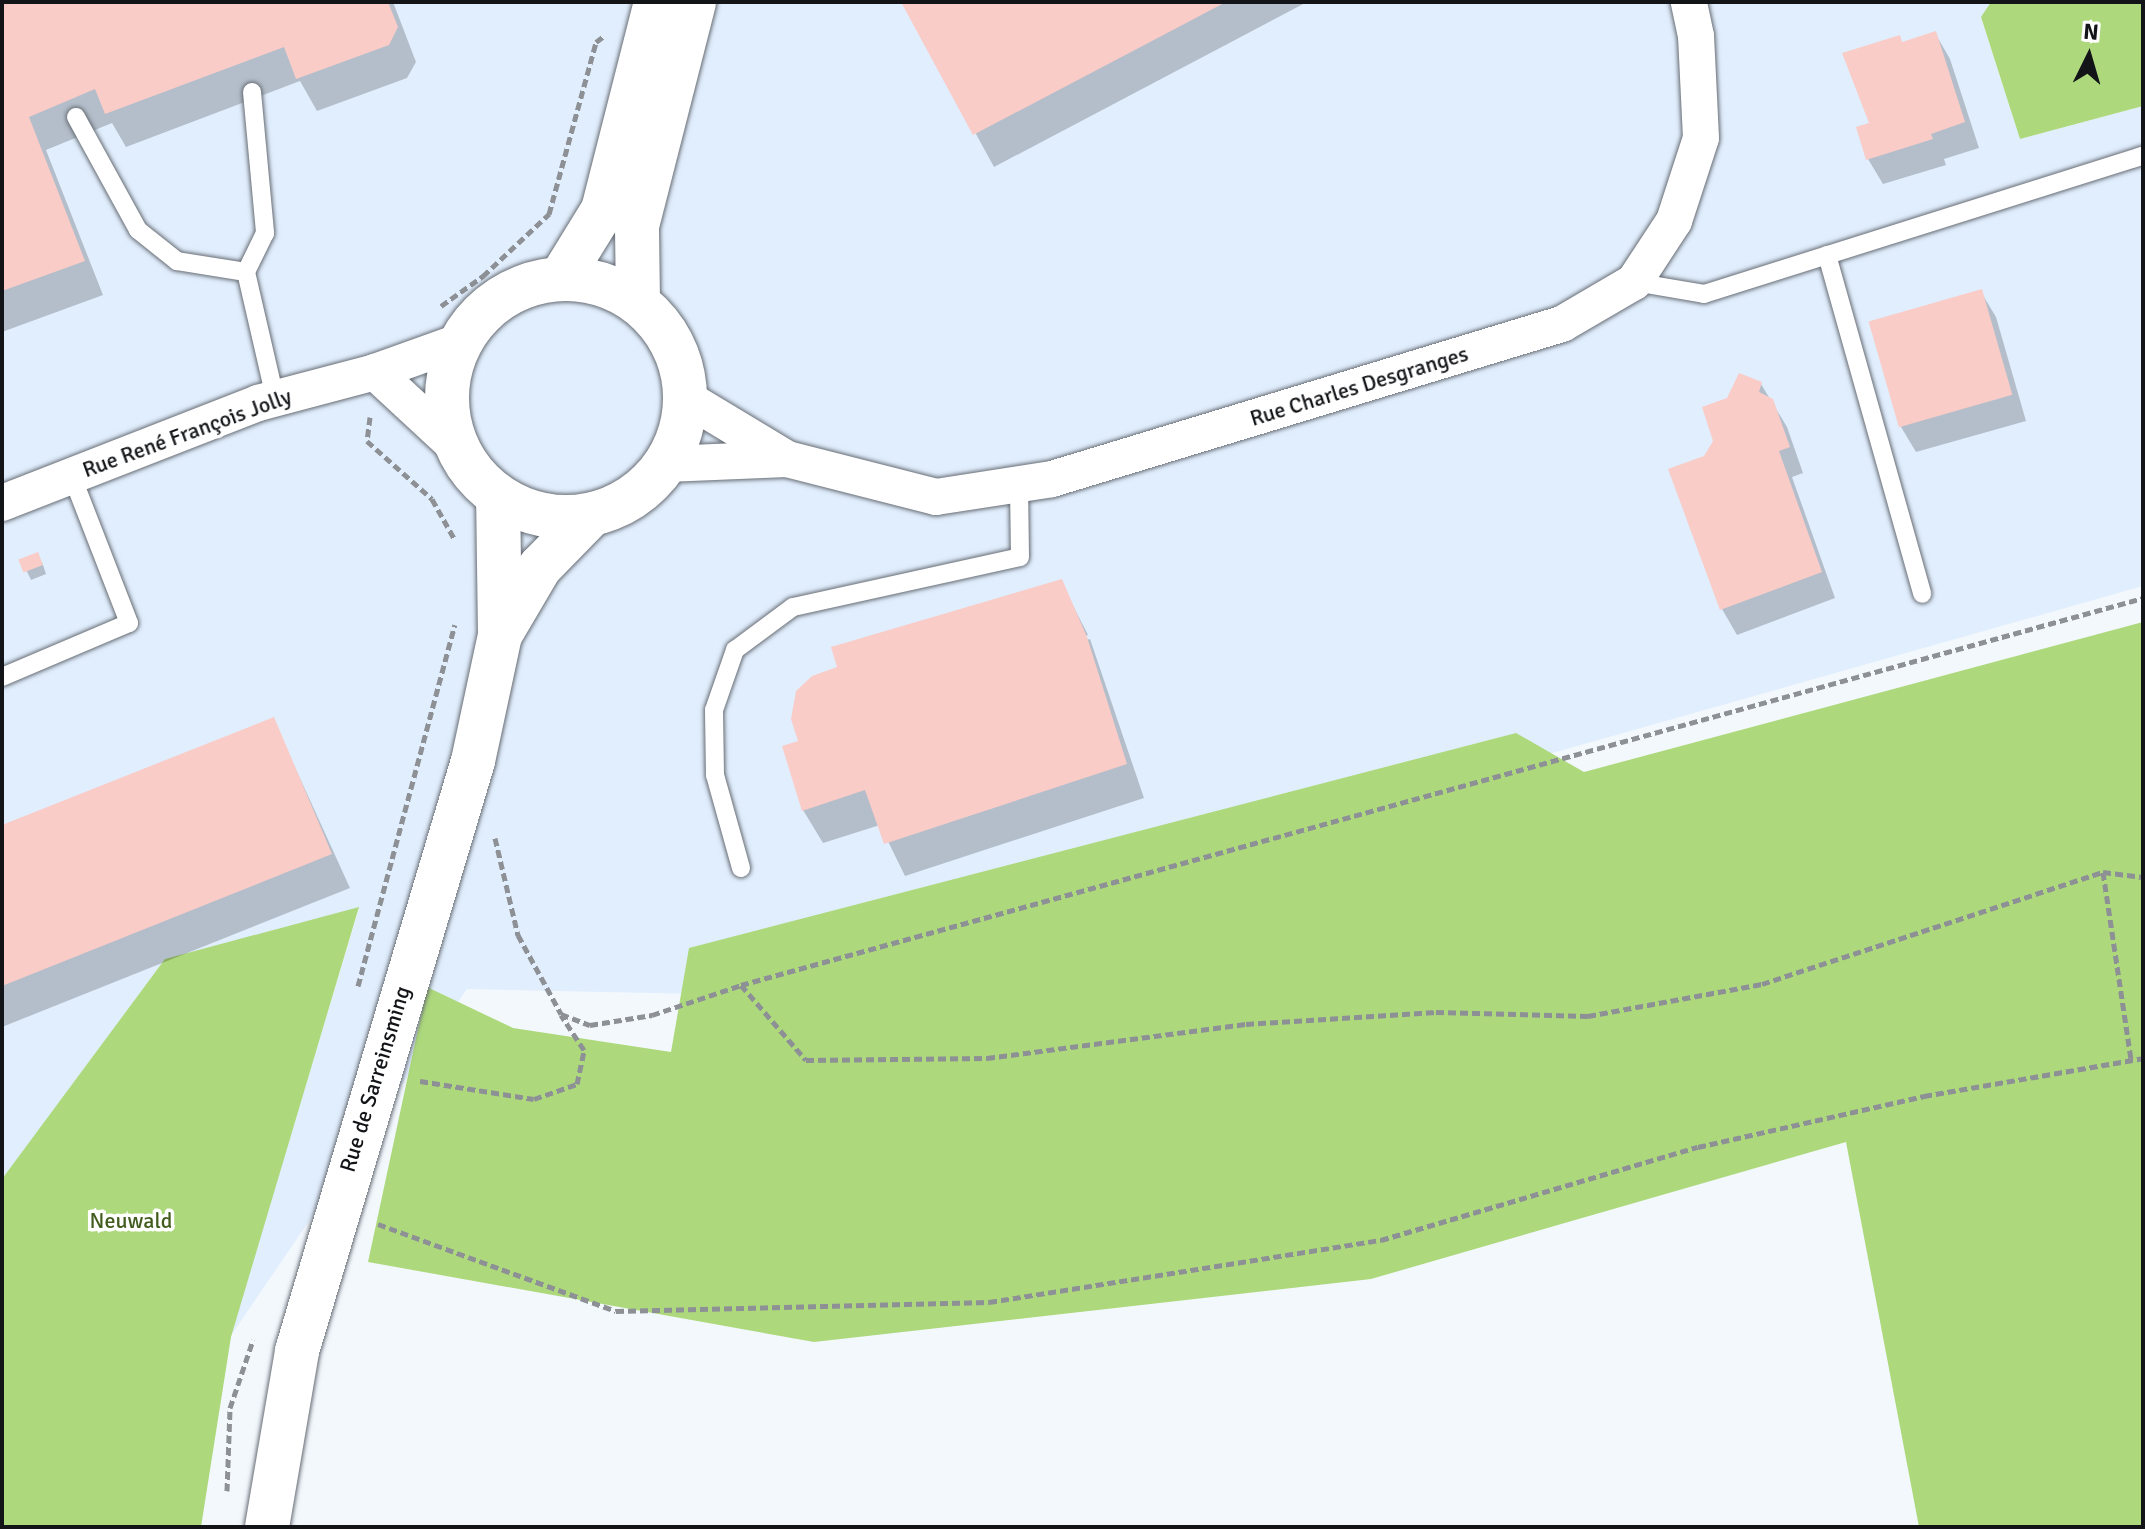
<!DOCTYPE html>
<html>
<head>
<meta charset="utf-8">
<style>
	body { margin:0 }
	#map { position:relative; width:2145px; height:1529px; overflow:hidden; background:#f3f8fd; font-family:Signika,sans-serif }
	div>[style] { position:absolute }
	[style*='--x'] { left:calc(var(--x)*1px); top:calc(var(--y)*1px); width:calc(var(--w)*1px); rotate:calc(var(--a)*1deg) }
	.built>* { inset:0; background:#e1eefd }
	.forest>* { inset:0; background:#add97c }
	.shadow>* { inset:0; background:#0003 }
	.building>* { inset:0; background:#f9ccc7; transform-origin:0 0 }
	.path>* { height:5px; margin-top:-2.5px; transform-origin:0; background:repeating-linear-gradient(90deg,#8d9095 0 8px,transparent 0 12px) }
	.roads { filter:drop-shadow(0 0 2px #676d75) drop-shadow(0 0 2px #676d75) }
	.service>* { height:18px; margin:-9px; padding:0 9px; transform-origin:9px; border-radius:9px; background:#fff }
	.minor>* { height:36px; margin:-18px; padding:0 18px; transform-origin:18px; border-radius:18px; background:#fff }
	.tertiary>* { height:44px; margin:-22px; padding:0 22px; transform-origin:22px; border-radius:22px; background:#fff }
	.tertiary>.ring { margin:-22px; padding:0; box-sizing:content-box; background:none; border:44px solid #fff; border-radius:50% }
	span { translate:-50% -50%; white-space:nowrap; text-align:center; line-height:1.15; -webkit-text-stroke:7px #fff; paint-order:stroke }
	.street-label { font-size:22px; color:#121417 }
	.park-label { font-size:22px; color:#415c1d }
	.frame { position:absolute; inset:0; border:4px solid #121417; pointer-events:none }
	.north { position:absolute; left:2049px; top:16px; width:80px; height:80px; -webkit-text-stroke:6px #fff; paint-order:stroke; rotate:5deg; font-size:22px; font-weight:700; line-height:32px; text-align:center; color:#121417 }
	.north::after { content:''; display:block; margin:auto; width:28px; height:36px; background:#121417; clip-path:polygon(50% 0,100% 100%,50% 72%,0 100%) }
</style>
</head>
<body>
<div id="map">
	<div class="built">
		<div style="clip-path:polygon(2px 2px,1991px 2px,1981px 18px,2020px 139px,2143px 106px,2143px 586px,700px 994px,467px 989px,230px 1337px,359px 909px,2px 1179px)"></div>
	</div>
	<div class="forest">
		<div style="clip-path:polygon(1991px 2px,2143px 2px,2143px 106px,2020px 139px,1981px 17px)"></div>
		<div style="clip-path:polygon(2143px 622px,2143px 1527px,1919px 1527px,1846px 1142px,1371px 1279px,814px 1342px,368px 1262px,427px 987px,513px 1028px,671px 1052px,689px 948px,1516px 733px,1584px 772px)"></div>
		<div style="clip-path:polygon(359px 907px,231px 1337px,201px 1527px,2px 1527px,2px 1179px,165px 959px)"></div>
	</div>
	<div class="shadow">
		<div style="clip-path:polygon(2px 2px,393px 2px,416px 62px,407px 78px,317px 111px,300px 81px,126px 147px,112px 123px,46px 150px,103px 295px,2px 332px)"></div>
		<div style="clip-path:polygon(904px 2px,1307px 2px,994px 167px)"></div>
		<div style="clip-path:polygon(1935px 33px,1950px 59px,1979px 148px,1944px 159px,1946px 165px,1883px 184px,1868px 159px,1872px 124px,1903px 44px)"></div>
		<div style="clip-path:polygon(1981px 292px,1996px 317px,2026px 421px,1916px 452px,1901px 427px)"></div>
		<div style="clip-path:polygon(1761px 384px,1787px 427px,1803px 473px,1792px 477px,1835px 598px,1737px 635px,1722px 609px,1705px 458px)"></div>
		<div style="clip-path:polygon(22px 561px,42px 562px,46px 574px,31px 580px)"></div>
		<div style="clip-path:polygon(1061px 582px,1088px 635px,923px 689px,1090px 639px,1144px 798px,905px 876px,880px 825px,823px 843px,803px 810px,800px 743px)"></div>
		<div style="clip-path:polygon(273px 719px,350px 888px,2px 1027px,2px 827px)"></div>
	</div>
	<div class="building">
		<div style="clip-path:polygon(2px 2px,388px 2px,398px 27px,389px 45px,296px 79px,284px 47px,105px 114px,95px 89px,29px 117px,85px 261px,2px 291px)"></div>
		<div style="clip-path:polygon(901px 2px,1226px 2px,973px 135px)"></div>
		<div style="clip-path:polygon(1936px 31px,1965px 122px,1931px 134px,1933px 139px,1866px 160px,1856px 127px,1869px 123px,1842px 53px,1900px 35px,1902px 42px)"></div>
		<div style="left:1982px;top:289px;width:110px;height:118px;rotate:74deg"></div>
		<div style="clip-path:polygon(1739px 373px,1762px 382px,1759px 392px,1773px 399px,1790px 447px,1779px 451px,1822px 572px,1720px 610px,1668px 469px,1704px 456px,1713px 441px,1702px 407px,1727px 398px)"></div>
		<div style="left:38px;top:552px;width:14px;height:21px;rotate:69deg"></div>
		<div style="clip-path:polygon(1062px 579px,1087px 637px,1127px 764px,884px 844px,865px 790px,802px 811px,782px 746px,798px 741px,791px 719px,796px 691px,812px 676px,837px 667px,831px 647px)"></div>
		<div style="clip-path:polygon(274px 717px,332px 854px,2px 986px,2px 825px)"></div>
	</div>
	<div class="path">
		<div style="--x:441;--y:306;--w:52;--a:-35.5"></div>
		<div style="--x:483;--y:276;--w:91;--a:-43.2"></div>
		<div style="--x:549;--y:214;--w:178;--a:-74.7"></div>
		<div style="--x:596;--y:42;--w:10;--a:-37"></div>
		<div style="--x:370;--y:417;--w:24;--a:97"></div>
		<div style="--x:367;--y:441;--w:87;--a:41.7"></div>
		<div style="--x:432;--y:499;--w:47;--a:60.7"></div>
		<div style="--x:495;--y:838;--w:100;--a:76.7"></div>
		<div style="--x:518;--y:935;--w:90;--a:61.4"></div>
		<div style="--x:561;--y:1014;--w:31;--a:21"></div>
		<div style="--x:590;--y:1025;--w:63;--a:-9.2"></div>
		<div style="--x:652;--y:1015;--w:94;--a:-18.6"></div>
		<div style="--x:741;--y:985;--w:1454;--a:-15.43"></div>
		<div style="--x:2103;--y:872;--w:190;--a:81.5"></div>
		<div style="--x:741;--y:985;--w:99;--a:49.1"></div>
		<div style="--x:806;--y:1060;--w:181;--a:-0.6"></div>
		<div style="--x:987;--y:1058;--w:261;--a:-7.5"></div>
		<div style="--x:1246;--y:1024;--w:190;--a:-3.6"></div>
		<div style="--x:1436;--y:1012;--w:152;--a:1.5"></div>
		<div style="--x:1588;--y:1016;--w:177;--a:-10.4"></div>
		<div style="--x:1762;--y:984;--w:359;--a:-18.2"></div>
		<div style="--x:2103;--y:872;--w:40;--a:7.1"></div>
		<div style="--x:358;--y:986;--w:374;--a:-75"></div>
		<div style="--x:420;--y:1081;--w:115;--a:9"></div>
		<div style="--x:534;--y:1099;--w:46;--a:-19.2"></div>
		<div style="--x:577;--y:1084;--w:35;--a:-78"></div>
		<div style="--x:584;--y:1050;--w:42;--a:-123.3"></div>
		<div style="--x:378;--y:1224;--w:253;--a:20.1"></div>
		<div style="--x:616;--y:1311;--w:373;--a:-1.4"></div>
		<div style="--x:989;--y:1302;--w:397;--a:-9"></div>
		<div style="--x:1381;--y:1240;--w:330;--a:-16.4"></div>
		<div style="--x:1698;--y:1147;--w:232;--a:-12.7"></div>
		<div style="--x:1924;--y:1096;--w:222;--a:-9.8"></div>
		<div style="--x:227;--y:1491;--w:83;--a:-87.9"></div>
		<div style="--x:230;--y:1408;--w:72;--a:-71.3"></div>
	</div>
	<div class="roads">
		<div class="service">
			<div style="--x:252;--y:92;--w:142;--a:84.7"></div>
			<div style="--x:265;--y:233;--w:43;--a:116"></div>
			<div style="--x:246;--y:272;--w:129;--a:77"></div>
			<div style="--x:76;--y:117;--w:129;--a:61.2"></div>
			<div style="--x:138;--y:230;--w:50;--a:38.5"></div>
			<div style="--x:177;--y:261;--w:70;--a:9.1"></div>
			<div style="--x:1827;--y:255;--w:352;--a:74.3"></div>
			<div style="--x:1634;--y:282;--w:71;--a:9.7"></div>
			<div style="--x:1704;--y:294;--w:460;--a:-17.5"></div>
			<div style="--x:2;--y:677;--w:138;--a:-23"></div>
			<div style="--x:129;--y:623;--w:158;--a:-111.2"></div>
			<div style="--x:741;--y:868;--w:97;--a:-105.6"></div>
			<div style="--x:715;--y:775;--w:65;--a:-90.9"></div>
			<div style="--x:714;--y:710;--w:64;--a:-70.7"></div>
			<div style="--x:735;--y:650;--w:72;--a:-36.6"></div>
			<div style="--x:793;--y:607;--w:232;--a:-12.4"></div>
			<div style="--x:1020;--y:557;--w:72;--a:-90.8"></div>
		</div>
		<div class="minor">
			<div style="--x:375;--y:372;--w:112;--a:42.8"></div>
			<div style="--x:686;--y:398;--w:118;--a:31.1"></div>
			<div style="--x:787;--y:459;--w:154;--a:14.3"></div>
			<div style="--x:936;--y:497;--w:117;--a:-8.8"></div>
			<div style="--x:1052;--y:479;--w:533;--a:-16.91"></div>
			<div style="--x:1562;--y:324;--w:83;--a:-30.3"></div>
			<div style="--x:1634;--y:282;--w:73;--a:-56.7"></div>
			<div style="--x:1674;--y:221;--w:87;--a:-72"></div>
			<div style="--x:1701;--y:138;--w:102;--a:-92.8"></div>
			<div style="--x:1696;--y:36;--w:35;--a:-102"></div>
			<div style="--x:666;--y:464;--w:121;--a:-2.4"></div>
			<div style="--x:2;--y:503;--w:275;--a:-21.3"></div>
			<div style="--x:258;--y:403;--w:121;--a:-14.8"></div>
			<div style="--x:375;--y:372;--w:89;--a:-19.7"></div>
		</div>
		<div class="tertiary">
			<div style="--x:561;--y:278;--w:80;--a:-58.3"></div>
			<div style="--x:603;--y:210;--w:215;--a:-75.7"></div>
			<div class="ring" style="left:447px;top:279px;width:194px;height:194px"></div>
			<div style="--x:638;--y:301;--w:75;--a:-90.8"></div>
			<div style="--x:637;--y:226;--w:231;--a:-75.7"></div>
			<div style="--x:500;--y:635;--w:79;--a:-59.5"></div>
			<div style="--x:540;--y:567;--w:73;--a:-45.6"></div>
			<div style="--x:267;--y:1527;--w:179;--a:-80.3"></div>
			<div style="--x:297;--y:1351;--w:616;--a:-73.39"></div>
			<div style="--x:473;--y:761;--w:129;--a:-77.9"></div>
			<div style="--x:500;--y:635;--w:138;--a:-90.8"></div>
		</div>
	</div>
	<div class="street-label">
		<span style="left:1359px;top:386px;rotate:-17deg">Rue Charles Desgranges</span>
		<span style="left:187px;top:433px;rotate:-20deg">Rue René François Jolly</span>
		<span style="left:375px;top:1079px;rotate:-73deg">Rue de Sarreinsming</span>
	</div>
	<div class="park-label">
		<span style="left:131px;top:1221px">Neuwald</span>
	</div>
	<div class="frame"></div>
	<div class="north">N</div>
</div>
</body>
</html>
